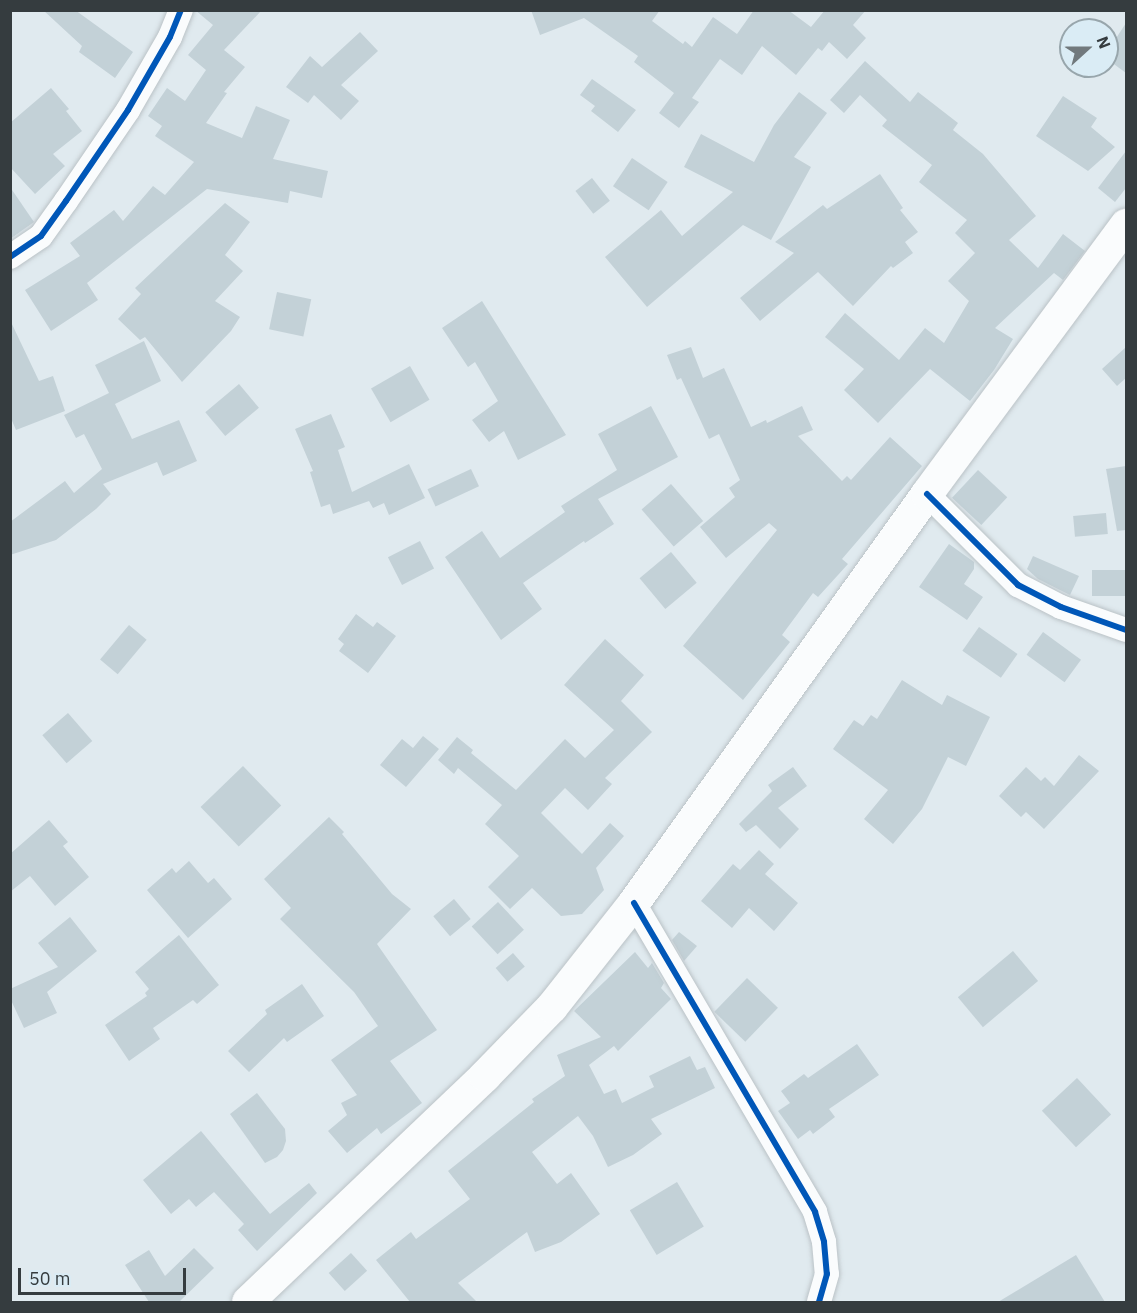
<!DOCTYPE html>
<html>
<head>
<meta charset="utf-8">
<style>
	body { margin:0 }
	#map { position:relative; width:1137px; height:1313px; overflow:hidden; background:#e0eaef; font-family:"IBM Plex Sans",sans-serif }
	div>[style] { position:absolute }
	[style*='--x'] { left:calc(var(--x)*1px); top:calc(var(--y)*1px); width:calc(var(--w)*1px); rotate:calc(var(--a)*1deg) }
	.building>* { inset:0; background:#c3d1d7; transform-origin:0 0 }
	.roads { filter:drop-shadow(0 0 2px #bac2c6) drop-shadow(0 0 2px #bac2c6) }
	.minor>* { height:24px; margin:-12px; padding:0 12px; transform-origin:12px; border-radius:12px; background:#fafcfd }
	.major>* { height:32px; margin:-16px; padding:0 16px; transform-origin:16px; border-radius:16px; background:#fafcfd }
	.cycleway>* { height:6px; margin:-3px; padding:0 3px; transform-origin:3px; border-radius:3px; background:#0057b8 }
	span { translate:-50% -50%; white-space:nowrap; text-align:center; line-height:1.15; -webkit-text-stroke:5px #daecf5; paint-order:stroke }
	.frame { position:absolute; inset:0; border:12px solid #353c3f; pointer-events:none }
	.north { position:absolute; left:1059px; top:18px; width:60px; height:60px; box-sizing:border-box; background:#daecf5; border:2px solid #98a6ac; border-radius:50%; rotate:69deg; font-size:16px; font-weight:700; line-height:24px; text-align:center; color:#353c3f }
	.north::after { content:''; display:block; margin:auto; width:21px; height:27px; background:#71797d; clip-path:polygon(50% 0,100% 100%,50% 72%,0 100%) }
	.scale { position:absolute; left:18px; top:1268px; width:168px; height:27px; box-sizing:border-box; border:3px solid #353c3f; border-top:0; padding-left:8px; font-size:18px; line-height:21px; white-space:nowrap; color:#353c3f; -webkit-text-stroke:4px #daecf5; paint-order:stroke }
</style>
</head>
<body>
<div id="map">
	<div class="building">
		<div style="clip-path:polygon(43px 10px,75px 10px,133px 52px,115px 78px,79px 52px,82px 46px)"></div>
		<div style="clip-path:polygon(195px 10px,262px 10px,224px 50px,245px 67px,224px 92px,227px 93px,206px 123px,242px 138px,256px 106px,290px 120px,273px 159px,328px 171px,322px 198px,290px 191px,288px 203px,207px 189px,87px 283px,98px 300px,51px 331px,25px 290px,80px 256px,70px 243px,114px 210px,123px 221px,153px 186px,165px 195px,194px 162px,155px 136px,162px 126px,148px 116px,167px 88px,185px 101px,206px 70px,188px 55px,213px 25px)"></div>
		<div style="clip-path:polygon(531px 10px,660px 10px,652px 21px,683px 44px,685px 41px,692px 47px,713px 17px,737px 34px,754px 10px,788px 10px,811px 27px,825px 10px,866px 10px,853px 25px,866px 38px,847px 59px,829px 42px,822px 51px,818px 48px,796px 75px,762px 46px,742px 75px,720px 59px,692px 98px,699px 102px,679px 128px,659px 113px,674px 93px,634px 62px,638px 56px,584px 18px,540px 35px)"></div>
		<div style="clip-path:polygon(1126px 23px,1126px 73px,1107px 59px,1107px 52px)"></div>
		<div style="clip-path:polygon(360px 32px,378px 51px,341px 85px,359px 101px,341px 120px,314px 95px,308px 103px,286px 87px,310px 56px,322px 67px)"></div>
		<div style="clip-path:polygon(865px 61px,910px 102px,918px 92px,958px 123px,953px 130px,983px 154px,1036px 216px,1009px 240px,1038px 268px,1063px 234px,1085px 251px,1063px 280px,1054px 273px,995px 328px,1013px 339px,994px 370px,970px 401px,930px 369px,878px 423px,844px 390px,864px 369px,825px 337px,845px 313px,899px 360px,925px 328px,944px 343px,969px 301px,948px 281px,975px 253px,955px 233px,967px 220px,919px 182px,932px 165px,882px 126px,887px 120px,860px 95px,844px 113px,830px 100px)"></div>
		<div style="clip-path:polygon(592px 79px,636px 110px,618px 132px,591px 111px,595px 106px,580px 95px)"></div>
		<div style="clip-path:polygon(51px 88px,69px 109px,66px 111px,82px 131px,53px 154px,65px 166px,35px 194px,10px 167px,10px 123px)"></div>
		<div style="clip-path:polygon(799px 92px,827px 113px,794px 157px,811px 167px,771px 240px,743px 225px,647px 307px,605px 257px,661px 210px,682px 236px,733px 192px,684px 167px,701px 134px,754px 162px,774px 125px)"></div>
		<div style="clip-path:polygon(1063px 96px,1097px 118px,1091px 127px,1115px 147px,1088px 171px,1036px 136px)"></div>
		<div style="clip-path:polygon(1126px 151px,1126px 188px,1115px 202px,1098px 188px)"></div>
		<div style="left:632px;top:158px;width:43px;height:34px;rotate:34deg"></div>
		<div style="clip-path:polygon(880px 174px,903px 208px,900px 210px,918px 232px,905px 242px,913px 253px,893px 268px,891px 266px,853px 306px,818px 272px,760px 321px,740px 298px,794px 253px,775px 242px,823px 205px,827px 209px)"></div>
		<div style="left:592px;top:178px;width:29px;height:21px;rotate:52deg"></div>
		<div style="clip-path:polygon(10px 187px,34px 222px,10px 239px)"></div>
		<div style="clip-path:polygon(225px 203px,250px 222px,225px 255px,243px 271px,215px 301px,240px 317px,231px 331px,182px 382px,145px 337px,140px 340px,118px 319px,141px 294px,135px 288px)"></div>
		<div style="left:277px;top:292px;width:35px;height:38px;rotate:12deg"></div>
		<div style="clip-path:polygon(482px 301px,566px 435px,518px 460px,504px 431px,489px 442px,472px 420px,498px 401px,475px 362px,468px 367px,442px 328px)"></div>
		<div style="clip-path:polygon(10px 320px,39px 381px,53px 376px,65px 411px,16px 430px,10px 416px)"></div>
		<div style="clip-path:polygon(144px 341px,161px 381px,115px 404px,132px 439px,179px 420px,197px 461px,163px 476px,157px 462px,103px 484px,111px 494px,96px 509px,56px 540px,10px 555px,10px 522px,65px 481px,74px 493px,102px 469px,84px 434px,76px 438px,64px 415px,109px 393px,95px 365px)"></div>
		<div style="clip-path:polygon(691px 347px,703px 378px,724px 368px,751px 427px,766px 420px,767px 423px,802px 406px,813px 430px,798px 436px,842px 481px,847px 476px,851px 480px,890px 437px,922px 466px,842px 559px,848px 564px,818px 597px,813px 593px,782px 635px,790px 642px,743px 700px,683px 646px,777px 530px,769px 523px,726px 558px,700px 527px,735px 497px,729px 488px,740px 480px,719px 434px,709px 439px,681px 378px,677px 380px,667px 355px)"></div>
		<div style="clip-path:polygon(1126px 347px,1126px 378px,1117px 386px,1102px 369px)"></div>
		<div style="left:410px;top:366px;width:39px;height:45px;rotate:60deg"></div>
		<div style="left:239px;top:384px;width:31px;height:44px;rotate:50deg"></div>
		<div style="clip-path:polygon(651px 406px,678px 457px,598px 499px,614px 524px,585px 543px,584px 541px,523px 583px,542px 609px,501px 640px,445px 557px,482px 531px,500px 558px,565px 512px,561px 506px,617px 470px,598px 434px)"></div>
		<div style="clip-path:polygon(331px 414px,345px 447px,338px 450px,352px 492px,409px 464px,425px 498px,389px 515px,384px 503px,373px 508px,369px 501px,333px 514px,330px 504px,321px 507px,310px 472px,313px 471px,295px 429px)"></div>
		<div style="clip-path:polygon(1126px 466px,1126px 530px,1117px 531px,1106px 469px)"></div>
		<div style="left:471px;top:469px;width:19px;height:48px;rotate:65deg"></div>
		<div style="left:978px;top:470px;width:40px;height:38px;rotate:43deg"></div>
		<div style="left:671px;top:484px;width:49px;height:39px;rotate:49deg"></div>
		<div style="left:1106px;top:513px;width:21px;height:33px;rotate:85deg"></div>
		<div style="left:420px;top:541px;width:31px;height:36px;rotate:63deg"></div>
		<div style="clip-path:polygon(949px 544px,974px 562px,974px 569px,964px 584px,983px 597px,967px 620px,919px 587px)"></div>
		<div style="left:671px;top:552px;width:40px;height:41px;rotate:50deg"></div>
		<div style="clip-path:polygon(1033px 556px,1079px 576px,1070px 595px,1038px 579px,1027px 569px)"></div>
		<div style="left:1126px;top:570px;width:26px;height:34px;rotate:90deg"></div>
		<div style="clip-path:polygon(356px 614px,373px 627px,377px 622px,396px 636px,368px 673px,339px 651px,344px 644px,338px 639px)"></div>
		<div style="left:129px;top:625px;width:23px;height:45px;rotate:40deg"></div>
		<div style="left:979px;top:627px;width:47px;height:29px;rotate:35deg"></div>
		<div style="left:1043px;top:632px;width:47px;height:28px;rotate:36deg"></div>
		<div style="clip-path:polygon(605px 639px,644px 675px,621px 701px,652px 732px,605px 778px,612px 784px,588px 810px,565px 788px,541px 813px,582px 854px,610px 823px,624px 836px,596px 868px,604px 890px,582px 914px,561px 916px,532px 888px,510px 909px,488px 887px,519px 856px,485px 824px,502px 805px,458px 768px,454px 774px,438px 760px,457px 737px,473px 750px,471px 753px,516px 790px,565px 739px,585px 758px,614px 730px,564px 685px)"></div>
		<div style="clip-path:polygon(902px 680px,942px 705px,947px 695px,990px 717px,966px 766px,948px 757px,922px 809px,893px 844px,864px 819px,888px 790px,833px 749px,854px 720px,863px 726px,871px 715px,877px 719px)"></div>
		<div style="left:68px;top:713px;width:37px;height:34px;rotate:49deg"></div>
		<div style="clip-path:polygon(423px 736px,439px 749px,406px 787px,380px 765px,402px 739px,413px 748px)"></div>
		<div style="clip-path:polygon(1079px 755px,1099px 771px,1044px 829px,1026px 812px,1021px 817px,999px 796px,1026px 767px,1041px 781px,1045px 777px,1054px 786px)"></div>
		<div style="left:243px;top:766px;width:55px;height:59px;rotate:46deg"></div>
		<div style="clip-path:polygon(793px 767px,807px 786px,778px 808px,799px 829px,780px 849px,756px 825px,746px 832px,739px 824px,772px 791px,768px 785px)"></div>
		<div style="clip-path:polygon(329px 817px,344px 832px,342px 834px,392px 894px,411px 909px,377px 944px,437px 1030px,390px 1061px,422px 1103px,381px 1134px,377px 1128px,347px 1153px,328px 1131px,347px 1115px,341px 1103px,357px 1095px,331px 1060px,378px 1026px,354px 992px,280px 919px,291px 908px,264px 879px)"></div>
		<div style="clip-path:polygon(49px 820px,68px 842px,63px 846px,89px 877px,55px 906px,30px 876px,10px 892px,10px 854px)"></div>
		<div style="clip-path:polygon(759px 850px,774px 864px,765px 874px,798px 903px,774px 931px,749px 908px,732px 928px,701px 901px,733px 864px,740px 870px)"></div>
		<div style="clip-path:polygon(189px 861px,208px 883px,214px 878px,232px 899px,188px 938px,147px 890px,172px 868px,176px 873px)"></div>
		<div style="left:454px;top:899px;width:26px;height:27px;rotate:50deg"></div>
		<div style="left:498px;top:902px;width:38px;height:36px;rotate:47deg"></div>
		<div style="clip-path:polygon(70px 917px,97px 951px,47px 992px,57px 1013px,24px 1028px,10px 998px,10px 989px,58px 967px,38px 943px)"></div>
		<div style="clip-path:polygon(679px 932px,697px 946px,684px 961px,672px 940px)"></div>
		<div style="clip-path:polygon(179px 935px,219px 985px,197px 1004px,193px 1000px,153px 1028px,160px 1039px,129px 1061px,105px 1025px,147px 996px,145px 993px,149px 989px,135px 972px)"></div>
		<div style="left:1013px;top:951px;width:39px;height:72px;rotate:50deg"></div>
		<div style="clip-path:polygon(635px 952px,648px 968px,652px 963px,664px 983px,661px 988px,671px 999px,618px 1051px,614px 1046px,589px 1065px,604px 1094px,616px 1089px,622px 1103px,654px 1087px,649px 1076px,690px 1056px,697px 1070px,705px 1067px,715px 1088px,651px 1119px,662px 1134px,633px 1155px,608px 1167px,593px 1136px,578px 1116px,532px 1152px,557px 1184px,571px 1173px,600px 1214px,561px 1242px,535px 1252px,527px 1232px,458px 1283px,477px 1302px,410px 1302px,376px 1260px,411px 1232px,416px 1239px,470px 1199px,448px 1171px,534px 1102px,532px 1099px,565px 1076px,557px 1055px,601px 1037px,574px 1011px)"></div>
		<div style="left:513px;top:953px;width:18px;height:23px;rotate:49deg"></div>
		<div style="left:747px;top:978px;width:43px;height:47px;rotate:44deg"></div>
		<div style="clip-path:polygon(302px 984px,324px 1016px,287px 1042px,284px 1038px,249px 1072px,228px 1051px,267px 1014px,265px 1010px)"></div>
		<div style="clip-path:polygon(857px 1044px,879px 1075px,829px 1109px,835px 1117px,813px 1134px,810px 1130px,798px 1139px,778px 1111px,790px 1103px,781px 1091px,804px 1074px,808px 1078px)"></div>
		<div style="left:1077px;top:1078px;width:50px;height:48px;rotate:47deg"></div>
		<div style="clip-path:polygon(257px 1093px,285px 1129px,286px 1141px,283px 1150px,277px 1157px,265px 1163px,230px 1114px)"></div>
		<div style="clip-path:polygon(201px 1131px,270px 1214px,309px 1183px,317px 1193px,257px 1251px,238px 1230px,244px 1224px,214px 1192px,196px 1207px,189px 1199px,171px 1214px,143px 1180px)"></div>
		<div style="left:677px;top:1182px;width:52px;height:55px;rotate:59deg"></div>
		<div style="clip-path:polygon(194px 1248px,214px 1268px,179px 1302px,149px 1302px,125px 1265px,149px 1250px,165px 1276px)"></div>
		<div style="left:351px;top:1253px;width:24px;height:30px;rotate:48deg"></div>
		<div style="clip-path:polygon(1076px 1255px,1105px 1302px,998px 1302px)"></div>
	</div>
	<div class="roads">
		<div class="minor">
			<div style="--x:10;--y:257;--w:37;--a:-34"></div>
			<div style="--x:41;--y:236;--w:43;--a:-54.5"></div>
			<div style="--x:66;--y:201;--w:110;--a:-55.7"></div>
			<div style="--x:128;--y:110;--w:84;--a:-60.1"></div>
			<div style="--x:170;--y:37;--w:29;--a:-68"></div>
			<div style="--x:927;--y:494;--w:129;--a:45"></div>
			<div style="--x:1018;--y:585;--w:48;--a:27.1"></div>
			<div style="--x:1061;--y:607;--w:69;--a:19.5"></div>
			<div style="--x:634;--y:903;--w:358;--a:59.6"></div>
			<div style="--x:815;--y:1212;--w:31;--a:73"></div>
			<div style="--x:824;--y:1242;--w:32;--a:85"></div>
			<div style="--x:827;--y:1274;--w:29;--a:106"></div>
		</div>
		<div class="major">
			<div style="--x:248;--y:1302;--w:327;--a:-43.6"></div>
			<div style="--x:485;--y:1076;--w:96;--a:-45.8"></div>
			<div style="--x:552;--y:1007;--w:132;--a:-51.7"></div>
			<div style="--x:634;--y:903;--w:503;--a:-54.38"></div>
			<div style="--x:927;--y:494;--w:335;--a:-53.5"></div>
		</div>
	</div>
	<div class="cycleway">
		<div style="--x:10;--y:257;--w:37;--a:-34"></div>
		<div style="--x:41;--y:236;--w:43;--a:-54.5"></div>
		<div style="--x:66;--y:201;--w:110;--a:-55.7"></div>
		<div style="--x:128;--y:110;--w:84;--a:-60.1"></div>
		<div style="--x:170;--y:37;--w:29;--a:-68"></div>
		<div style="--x:927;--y:494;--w:129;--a:45"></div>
		<div style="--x:1018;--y:585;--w:48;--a:27.1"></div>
		<div style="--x:1061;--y:607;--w:69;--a:19.5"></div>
		<div style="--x:634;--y:903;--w:358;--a:59.6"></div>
		<div style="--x:815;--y:1212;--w:31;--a:73"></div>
		<div style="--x:824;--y:1242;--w:32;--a:85"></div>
		<div style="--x:827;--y:1274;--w:29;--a:106"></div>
	</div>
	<div class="frame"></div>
	<div class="north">N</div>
	<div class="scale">50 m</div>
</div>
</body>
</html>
